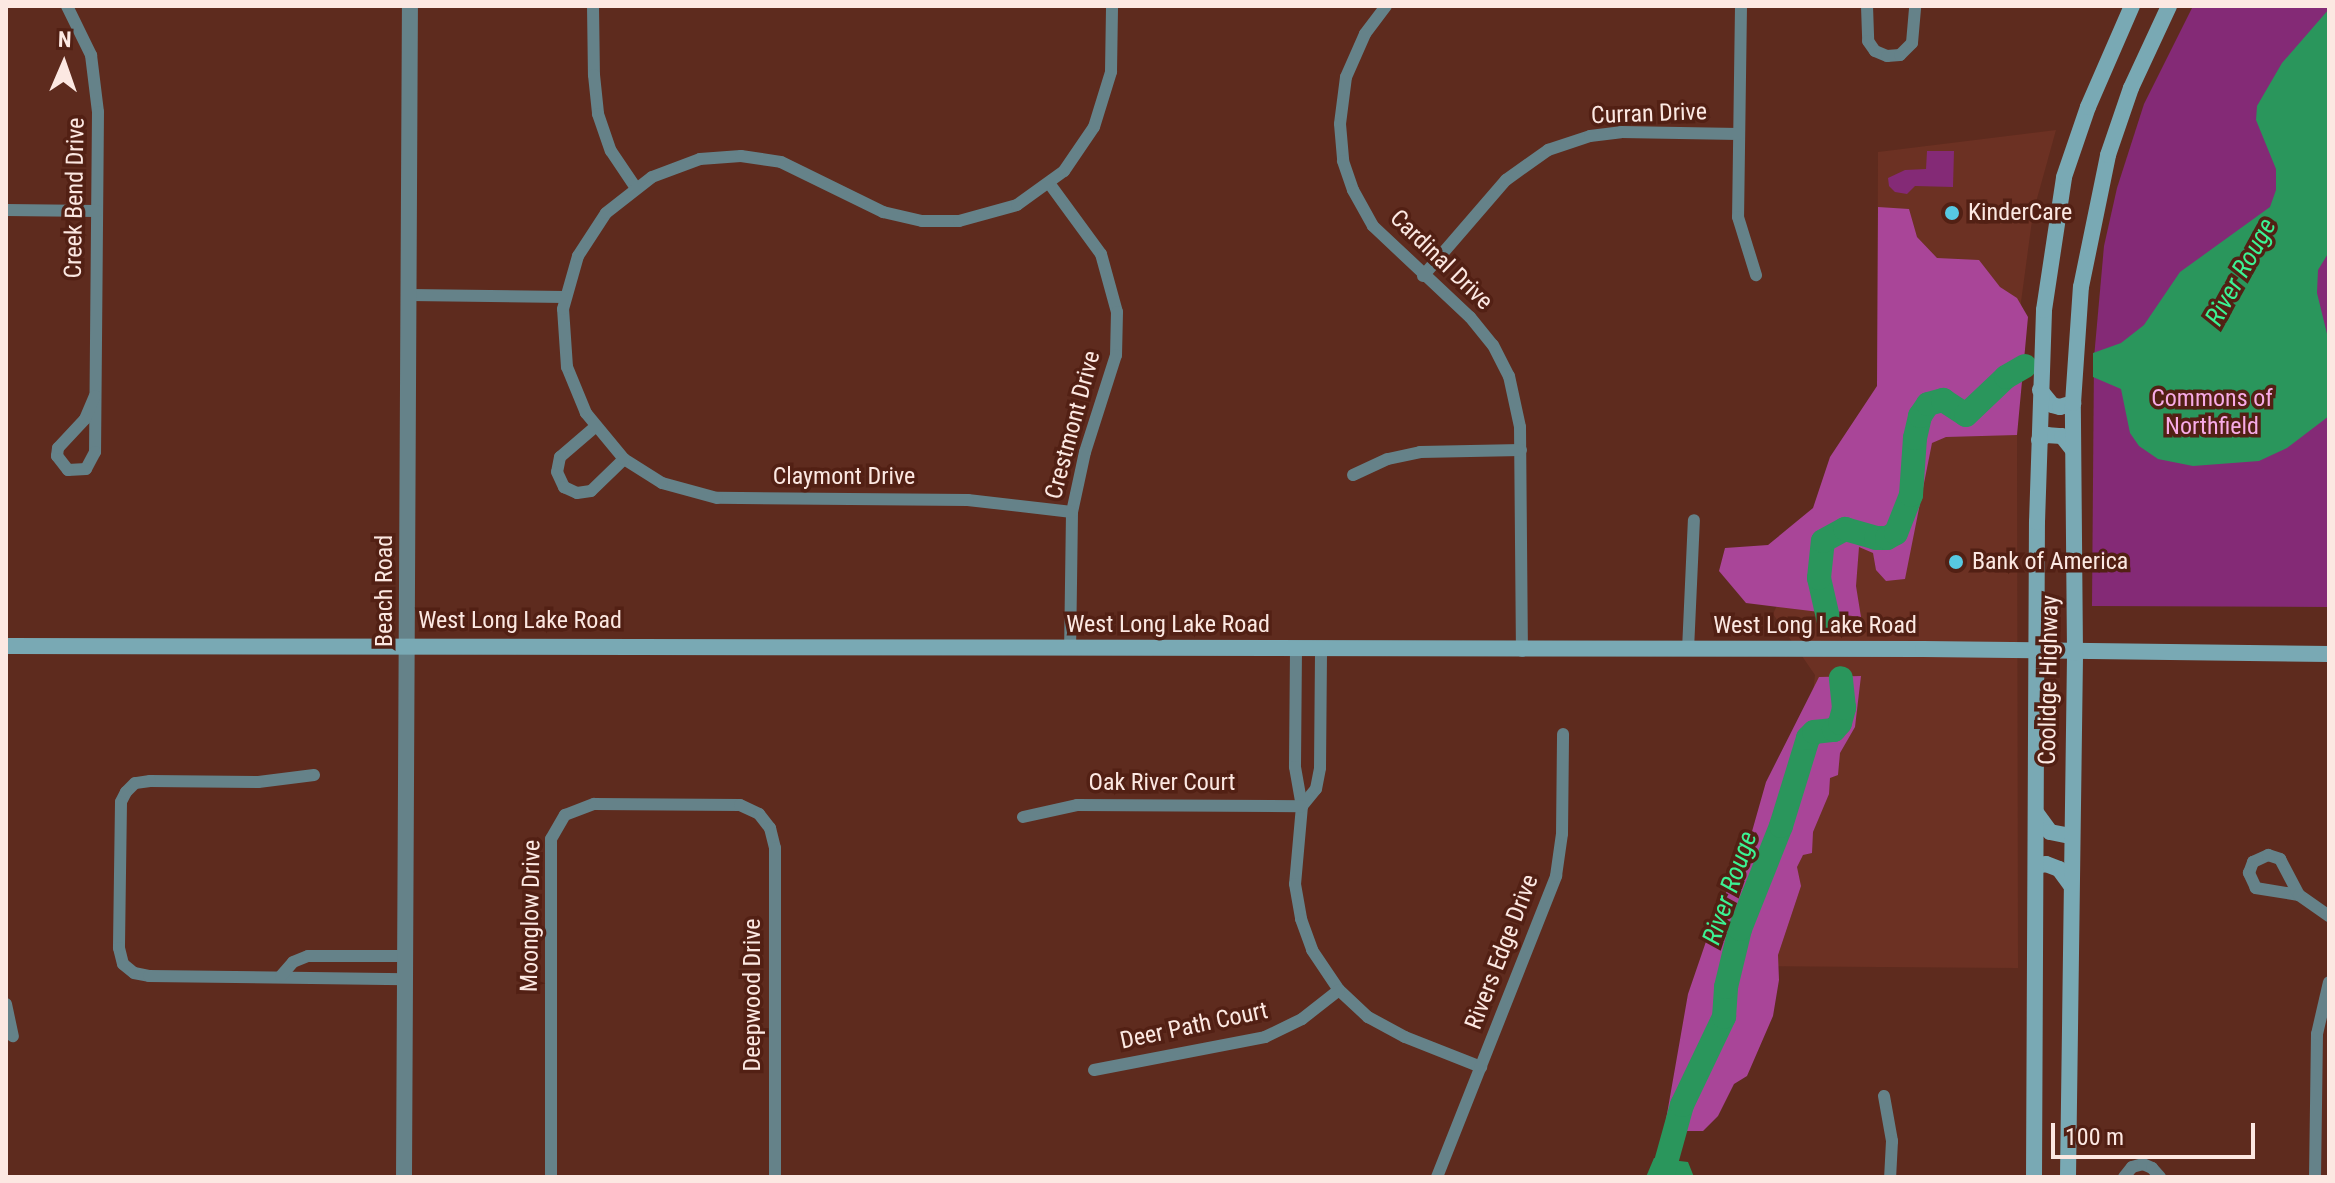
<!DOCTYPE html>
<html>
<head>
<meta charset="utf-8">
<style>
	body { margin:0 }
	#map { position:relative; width:2335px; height:1183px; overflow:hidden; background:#5e2b1e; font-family:"Roboto Condensed",sans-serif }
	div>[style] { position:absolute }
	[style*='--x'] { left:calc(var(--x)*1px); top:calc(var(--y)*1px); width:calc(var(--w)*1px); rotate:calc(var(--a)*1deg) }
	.built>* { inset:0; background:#6c3123 }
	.green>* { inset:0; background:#842a76 }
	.forest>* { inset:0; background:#a94598 }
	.water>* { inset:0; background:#2a965c }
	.river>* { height:24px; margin:-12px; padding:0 12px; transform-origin:12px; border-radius:12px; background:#2a965c }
	.minor>* { height:12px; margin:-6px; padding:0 6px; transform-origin:6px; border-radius:6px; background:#658289 }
	.tertiary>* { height:16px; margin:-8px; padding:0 8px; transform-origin:8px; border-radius:8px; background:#658289 }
	.secondary>* { height:16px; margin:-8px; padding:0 8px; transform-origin:8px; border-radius:8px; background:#79a9b4 }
	.dots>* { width:22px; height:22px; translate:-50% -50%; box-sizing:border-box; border:4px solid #522014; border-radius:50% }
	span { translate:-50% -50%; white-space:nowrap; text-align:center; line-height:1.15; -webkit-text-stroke:7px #522014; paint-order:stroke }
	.street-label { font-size:24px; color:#fce8e2 }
	.poi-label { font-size:24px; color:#fce8e2 }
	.left { translate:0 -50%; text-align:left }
	.park-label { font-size:24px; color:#f7aae6 }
	.water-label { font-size:26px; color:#3cf293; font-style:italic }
	.frame { position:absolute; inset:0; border:8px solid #fce8e2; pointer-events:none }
	.north { position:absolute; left:24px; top:24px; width:80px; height:80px; -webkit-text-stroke:6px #522014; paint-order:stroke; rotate:2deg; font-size:22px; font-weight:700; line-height:32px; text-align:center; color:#fce8e2 }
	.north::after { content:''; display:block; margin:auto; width:28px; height:36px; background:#fce8e2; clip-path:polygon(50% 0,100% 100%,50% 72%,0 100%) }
	.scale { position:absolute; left:2051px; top:1123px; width:204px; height:36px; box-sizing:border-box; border:4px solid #fce8e2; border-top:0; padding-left:10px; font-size:24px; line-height:28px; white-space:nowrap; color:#fce8e2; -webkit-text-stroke:6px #522014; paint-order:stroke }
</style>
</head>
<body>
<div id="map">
	<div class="built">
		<div style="clip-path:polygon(2056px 130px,2033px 213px,2021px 302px,2017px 435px,2018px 968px,1731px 966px,1808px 738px,1815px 675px,1773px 614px,1877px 386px,1878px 152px)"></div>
	</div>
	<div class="green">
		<div style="clip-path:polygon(2193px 6px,2329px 6px,2329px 607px,2092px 606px,2094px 358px,2104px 246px,2117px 188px,2144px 104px)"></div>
		<div style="clip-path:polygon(1927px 151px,1954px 151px,1953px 187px,1915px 186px,1907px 194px,1895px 192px,1889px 186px,1888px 178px,1905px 170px,1926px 169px)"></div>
	</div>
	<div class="forest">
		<div style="clip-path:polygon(1878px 207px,1909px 209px,1917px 237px,1937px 258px,1979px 260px,2000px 287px,2017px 298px,2028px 317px,2017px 435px,1946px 437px,1932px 443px,1905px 579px,1886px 581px,1876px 570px,1873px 553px,1859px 547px,1856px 586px,1861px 617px,1746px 603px,1719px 571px,1725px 548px,1768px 545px,1813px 508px,1830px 457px,1877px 386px)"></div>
		<div style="clip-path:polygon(1861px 676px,1855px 727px,1840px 753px,1838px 775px,1830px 778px,1829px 794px,1813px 832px,1812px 853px,1803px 855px,1797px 867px,1801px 886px,1778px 955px,1779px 980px,1773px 1016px,1747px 1076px,1734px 1084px,1718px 1116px,1703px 1131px,1664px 1131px,1688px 994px,1712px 924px,1749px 842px,1766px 782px,1819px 677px)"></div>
	</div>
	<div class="water">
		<div style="clip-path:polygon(2329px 9px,2329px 252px,2318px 270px,2317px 293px,2329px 342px,2329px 416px,2287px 448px,2259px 461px,2193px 466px,2158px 459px,2139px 446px,2130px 433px,2121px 389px,2093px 377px,2093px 353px,2121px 343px,2144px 325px,2180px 272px,2270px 207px,2276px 190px,2276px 169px,2256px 120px,2257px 106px,2282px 63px)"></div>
		<div style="clip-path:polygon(1654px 1158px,1688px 1162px,1694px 1177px,1646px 1177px)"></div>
	</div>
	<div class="river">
		<div style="--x:1829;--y:622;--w:45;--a:-102.8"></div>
		<div style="--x:1819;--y:578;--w:37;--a:-84"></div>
		<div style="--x:1823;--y:541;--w:25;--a:-29"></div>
		<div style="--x:1845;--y:529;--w:32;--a:16"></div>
		<div style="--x:1876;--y:538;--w:11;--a:0"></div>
		<div style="--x:1887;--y:538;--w:10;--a:-29"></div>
		<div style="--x:1896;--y:533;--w:41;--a:-68.5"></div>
		<div style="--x:1911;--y:495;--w:57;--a:-86"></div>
		<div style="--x:1915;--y:438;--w:23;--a:-77"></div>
		<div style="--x:1920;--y:416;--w:14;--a:-56"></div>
		<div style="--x:1928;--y:404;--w:16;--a:-15"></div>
		<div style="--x:1943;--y:400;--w:27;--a:33"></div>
		<div style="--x:1966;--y:415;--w:55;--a:-43.5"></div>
		<div style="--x:2006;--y:377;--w:22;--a:-30"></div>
		<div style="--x:1662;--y:1177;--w:75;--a:-74.5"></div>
		<div style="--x:1682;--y:1105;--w:98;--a:-64.5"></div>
		<div style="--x:1724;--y:1017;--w:30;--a:-86"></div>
		<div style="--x:1726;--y:987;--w:60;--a:-76.4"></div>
		<div style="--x:1740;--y:929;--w:111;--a:-68.3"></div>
		<div style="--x:1781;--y:826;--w:92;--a:-72.9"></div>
		<div style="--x:1808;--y:738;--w:8;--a:-45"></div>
		<div style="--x:1814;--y:732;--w:20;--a:-6"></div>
		<div style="--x:1834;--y:730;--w:9;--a:-49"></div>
		<div style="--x:1840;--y:723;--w:16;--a:-75"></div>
		<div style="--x:1844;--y:708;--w:30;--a:-96"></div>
	</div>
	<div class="minor">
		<div style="--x:67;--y:6;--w:55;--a:63.9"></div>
		<div style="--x:91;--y:55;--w:57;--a:83"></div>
		<div style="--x:98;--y:112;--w:340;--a:90.5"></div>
		<div style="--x:95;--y:452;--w:19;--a:118"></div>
		<div style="--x:86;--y:469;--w:18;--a:177"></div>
		<div style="--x:68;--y:470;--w:18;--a:-128"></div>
		<div style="--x:57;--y:456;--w:8;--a:-83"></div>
		<div style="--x:58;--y:448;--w:40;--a:-47"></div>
		<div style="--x:85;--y:419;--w:25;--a:-67"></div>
		<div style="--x:593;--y:6;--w:69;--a:89.2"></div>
		<div style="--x:594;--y:75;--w:39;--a:84"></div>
		<div style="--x:598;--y:114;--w:39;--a:71"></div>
		<div style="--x:611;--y:151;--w:45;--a:56"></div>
		<div style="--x:1386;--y:6;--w:35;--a:127"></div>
		<div style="--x:1365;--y:34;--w:47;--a:113.8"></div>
		<div style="--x:1346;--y:77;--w:47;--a:97.3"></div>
		<div style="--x:1340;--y:124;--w:37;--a:85"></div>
		<div style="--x:1343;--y:161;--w:31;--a:71"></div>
		<div style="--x:1353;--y:190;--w:41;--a:60.9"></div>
		<div style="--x:1373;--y:226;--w:133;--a:43.2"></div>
		<div style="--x:1470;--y:317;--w:36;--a:51"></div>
		<div style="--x:1493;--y:345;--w:35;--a:63"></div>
		<div style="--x:1509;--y:376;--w:52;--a:77.8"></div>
		<div style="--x:1520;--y:427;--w:224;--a:89.5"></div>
		<div style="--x:1741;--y:6;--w:211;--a:90.8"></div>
		<div style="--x:1738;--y:217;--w:61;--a:72.8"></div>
		<div style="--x:1867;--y:6;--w:35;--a:88"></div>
		<div style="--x:1868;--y:41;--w:12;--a:55"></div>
		<div style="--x:1875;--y:51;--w:13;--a:23"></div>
		<div style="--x:1887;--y:56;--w:13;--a:-4"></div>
		<div style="--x:1900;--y:55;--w:17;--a:-45"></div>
		<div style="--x:1912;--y:43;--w:37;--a:-85"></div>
		<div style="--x:1049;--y:183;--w:88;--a:53.8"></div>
		<div style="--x:1101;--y:254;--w:60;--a:74.6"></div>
		<div style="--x:1117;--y:312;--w:43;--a:91.3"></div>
		<div style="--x:1116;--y:355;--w:102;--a:107.7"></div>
		<div style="--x:1085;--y:452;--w:61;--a:102.2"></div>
		<div style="--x:1072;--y:512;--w:137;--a:90.8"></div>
		<div style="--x:6;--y:210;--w:91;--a:0.6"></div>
		<div style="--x:1423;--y:276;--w:127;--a:-49.2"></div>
		<div style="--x:1506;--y:180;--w:52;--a:-35.5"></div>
		<div style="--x:1548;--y:150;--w:44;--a:-18.4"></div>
		<div style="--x:1590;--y:136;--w:31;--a:-7"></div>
		<div style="--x:1621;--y:132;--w:118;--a:1"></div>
		<div style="--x:410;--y:295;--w:155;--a:0.7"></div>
		<div style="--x:595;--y:427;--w:46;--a:139.4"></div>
		<div style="--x:560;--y:457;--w:15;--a:101"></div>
		<div style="--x:557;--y:472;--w:17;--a:65"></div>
		<div style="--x:564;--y:487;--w:14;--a:25"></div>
		<div style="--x:577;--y:493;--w:14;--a:-8"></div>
		<div style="--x:591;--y:491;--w:46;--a:-44.1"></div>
		<div style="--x:1353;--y:475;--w:38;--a:-25"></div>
		<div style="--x:1388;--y:459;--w:33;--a:-12"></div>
		<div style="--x:1420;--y:452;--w:101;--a:-1.1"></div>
		<div style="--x:1072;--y:512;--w:105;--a:-173.4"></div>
		<div style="--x:968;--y:500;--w:251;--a:-179.5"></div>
		<div style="--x:717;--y:498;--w:57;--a:-164.7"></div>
		<div style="--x:662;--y:483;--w:45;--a:-147.7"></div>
		<div style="--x:624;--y:459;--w:60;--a:-129.6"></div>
		<div style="--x:586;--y:413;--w:50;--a:-112.4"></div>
		<div style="--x:567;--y:367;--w:58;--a:-93.9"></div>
		<div style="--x:563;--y:309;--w:55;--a:-74.2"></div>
		<div style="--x:578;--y:256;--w:51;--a:-56.9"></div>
		<div style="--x:606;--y:213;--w:58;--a:-38"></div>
		<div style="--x:652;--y:177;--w:51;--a:-20.6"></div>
		<div style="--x:700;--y:159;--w:41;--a:-4.2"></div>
		<div style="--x:741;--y:156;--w:40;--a:8.5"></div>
		<div style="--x:781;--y:162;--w:114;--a:26.1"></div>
		<div style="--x:883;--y:212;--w:40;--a:13"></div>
		<div style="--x:922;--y:221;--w:37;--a:0"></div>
		<div style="--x:959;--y:221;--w:60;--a:-15.4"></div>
		<div style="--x:1017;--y:205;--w:58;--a:-35.9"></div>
		<div style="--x:1064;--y:171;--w:53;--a:-55.7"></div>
		<div style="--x:1094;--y:127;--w:58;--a:-72.8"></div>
		<div style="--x:1111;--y:72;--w:66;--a:-89.1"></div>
		<div style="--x:1296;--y:649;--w:118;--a:90.5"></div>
		<div style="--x:1295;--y:767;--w:40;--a:80"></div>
		<div style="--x:1302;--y:806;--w:78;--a:95.1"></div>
		<div style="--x:1295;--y:884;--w:36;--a:80"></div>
		<div style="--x:1301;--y:919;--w:33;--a:70"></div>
		<div style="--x:1312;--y:950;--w:48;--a:56"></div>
		<div style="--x:1339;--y:990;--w:40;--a:43"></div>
		<div style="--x:1368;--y:1017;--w:42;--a:28.4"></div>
		<div style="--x:1405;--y:1037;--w:82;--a:21.5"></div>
		<div style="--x:1688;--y:650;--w:130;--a:-87.4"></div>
		<div style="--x:314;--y:775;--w:56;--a:172.9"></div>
		<div style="--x:258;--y:782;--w:108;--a:-179.5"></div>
		<div style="--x:150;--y:781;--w:15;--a:172"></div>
		<div style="--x:135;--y:783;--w:13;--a:135"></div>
		<div style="--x:126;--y:792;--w:11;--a:117"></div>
		<div style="--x:121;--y:802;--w:146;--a:90.8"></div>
		<div style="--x:119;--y:948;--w:16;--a:76"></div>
		<div style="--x:123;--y:964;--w:14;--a:39"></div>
		<div style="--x:134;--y:973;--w:15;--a:11"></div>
		<div style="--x:149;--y:976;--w:257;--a:0.7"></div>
		<div style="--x:1302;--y:806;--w:22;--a:-51"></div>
		<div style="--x:1316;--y:789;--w:21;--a:-79"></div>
		<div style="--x:1320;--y:768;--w:118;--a:-89.5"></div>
		<div style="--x:1023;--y:817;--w:55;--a:-12.5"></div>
		<div style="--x:1077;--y:805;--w:225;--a:0.3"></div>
		<div style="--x:2299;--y:895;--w:44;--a:-170.8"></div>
		<div style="--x:2256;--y:888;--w:17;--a:-115"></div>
		<div style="--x:2249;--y:873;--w:12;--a:-70"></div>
		<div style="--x:2253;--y:862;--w:17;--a:-25"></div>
		<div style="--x:2268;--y:855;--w:13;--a:18"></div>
		<div style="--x:2280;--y:859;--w:41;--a:62.2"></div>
		<div style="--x:2299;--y:895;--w:37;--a:35"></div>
		<div style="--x:281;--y:976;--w:18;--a:-49"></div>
		<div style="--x:293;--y:962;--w:16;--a:-22"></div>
		<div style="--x:308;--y:956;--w:98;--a:0"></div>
		<div style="--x:6;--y:1004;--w:33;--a:78"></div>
		<div style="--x:1094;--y:1070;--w:174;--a:-10.9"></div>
		<div style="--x:1265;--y:1037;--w:41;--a:-25.9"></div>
		<div style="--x:1302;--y:1019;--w:47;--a:-38.1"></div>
		<div style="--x:1884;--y:1096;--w:46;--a:79.9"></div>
		<div style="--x:1892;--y:1141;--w:36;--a:93"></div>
		<div style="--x:551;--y:1177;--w:338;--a:-90"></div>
		<div style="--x:551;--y:839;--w:28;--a:-60"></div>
		<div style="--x:565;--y:815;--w:31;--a:-21"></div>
		<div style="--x:594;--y:804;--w:146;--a:0.4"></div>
		<div style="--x:740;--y:805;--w:21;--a:25"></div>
		<div style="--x:759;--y:814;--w:18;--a:52"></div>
		<div style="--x:770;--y:828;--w:21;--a:76"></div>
		<div style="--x:775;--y:848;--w:329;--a:90"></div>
		<div style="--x:1437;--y:1177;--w:324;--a:-68.4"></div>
		<div style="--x:1556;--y:876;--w:42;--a:-81.9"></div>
		<div style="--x:1562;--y:834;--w:100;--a:-89.4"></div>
		<div style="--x:2124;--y:1177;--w:13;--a:-51"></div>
		<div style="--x:2132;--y:1167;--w:11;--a:-15"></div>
		<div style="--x:2143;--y:1164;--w:10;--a:24"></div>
		<div style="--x:2152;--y:1168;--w:12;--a:48"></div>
		<div style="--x:2315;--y:1177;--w:143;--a:-89.2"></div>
		<div style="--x:2317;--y:1034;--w:53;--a:-77"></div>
	</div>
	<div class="tertiary">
		<div style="--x:404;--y:1177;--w:1171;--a:-89.71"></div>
	</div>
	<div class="secondary">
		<div style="--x:2040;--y:390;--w:19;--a:51"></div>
		<div style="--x:2052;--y:405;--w:8;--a:14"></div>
		<div style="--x:2060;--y:407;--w:14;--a:-17"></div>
		<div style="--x:2039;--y:440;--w:9;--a:-36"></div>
		<div style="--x:2046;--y:435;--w:16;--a:4"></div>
		<div style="--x:2062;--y:436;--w:18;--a:52"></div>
		<div style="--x:6;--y:646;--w:1917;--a:0.09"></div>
		<div style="--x:1923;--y:649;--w:406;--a:0.7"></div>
		<div style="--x:2037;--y:814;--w:22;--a:54"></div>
		<div style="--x:2050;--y:832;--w:20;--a:11"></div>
		<div style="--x:2036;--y:866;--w:10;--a:-11"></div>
		<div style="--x:2046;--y:864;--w:14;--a:21"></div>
		<div style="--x:2059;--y:869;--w:19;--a:54"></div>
		<div style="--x:2034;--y:1177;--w:655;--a:-89.74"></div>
		<div style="--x:2037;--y:522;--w:212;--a:-88.1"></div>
		<div style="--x:2044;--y:310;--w:134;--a:-81.4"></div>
		<div style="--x:2064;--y:177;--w:74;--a:-71.1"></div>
		<div style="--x:2088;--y:107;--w:110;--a:-66.5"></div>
		<div style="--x:2068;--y:1177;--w:524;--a:-89.23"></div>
		<div style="--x:2075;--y:653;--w:250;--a:-90.5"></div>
		<div style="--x:2073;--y:403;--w:116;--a:-86.1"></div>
		<div style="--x:2081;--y:287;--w:135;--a:-78.4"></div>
		<div style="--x:2108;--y:155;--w:71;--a:-71.1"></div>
		<div style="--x:2131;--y:88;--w:90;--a:-65.1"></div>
	</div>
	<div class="dots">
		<div style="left:1952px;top:213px;background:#57c9e2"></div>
		<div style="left:1956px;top:562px;background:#57c9e2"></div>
	</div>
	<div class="street-label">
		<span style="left:1649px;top:114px;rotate:-2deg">Curran Drive</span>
		<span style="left:75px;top:198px;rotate:-89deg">Creek Bend Drive</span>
		<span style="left:1441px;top:260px;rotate:44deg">Cardinal Drive</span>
		<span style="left:1073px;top:425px;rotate:-75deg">Crestmont Drive</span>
		<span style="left:844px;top:477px">Claymont Drive</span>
		<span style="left:385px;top:591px;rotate:-90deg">Beach Road</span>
		<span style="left:520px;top:621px">West Long Lake Road</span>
		<span style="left:1168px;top:625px">West Long Lake Road</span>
		<span style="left:1815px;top:626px">West Long Lake Road</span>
		<span style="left:2049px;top:680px;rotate:-89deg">Coolidge Highway</span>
		<span style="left:1162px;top:783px">Oak River Court</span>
		<span style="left:531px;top:916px;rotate:-89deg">Moonglow Drive</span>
		<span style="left:1502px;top:952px;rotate:-69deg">Rivers Edge Drive</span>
		<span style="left:753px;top:995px;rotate:-90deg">Deepwood Drive</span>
		<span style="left:1194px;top:1026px;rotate:-12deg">Deer Path Court</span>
	</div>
	<div class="poi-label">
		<span class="left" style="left:1968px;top:213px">KinderCare</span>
		<span class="left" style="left:1972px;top:562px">Bank of America</span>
	</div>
	<div class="park-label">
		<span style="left:2212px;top:413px">Commons of<br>Northfield</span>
	</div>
	<div class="water-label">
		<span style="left:2241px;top:272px;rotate:-61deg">River Rouge</span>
		<span style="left:1730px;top:888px;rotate:-71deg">River Rouge</span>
	</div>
	<div class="frame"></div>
	<div class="north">N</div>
	<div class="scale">100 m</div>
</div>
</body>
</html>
